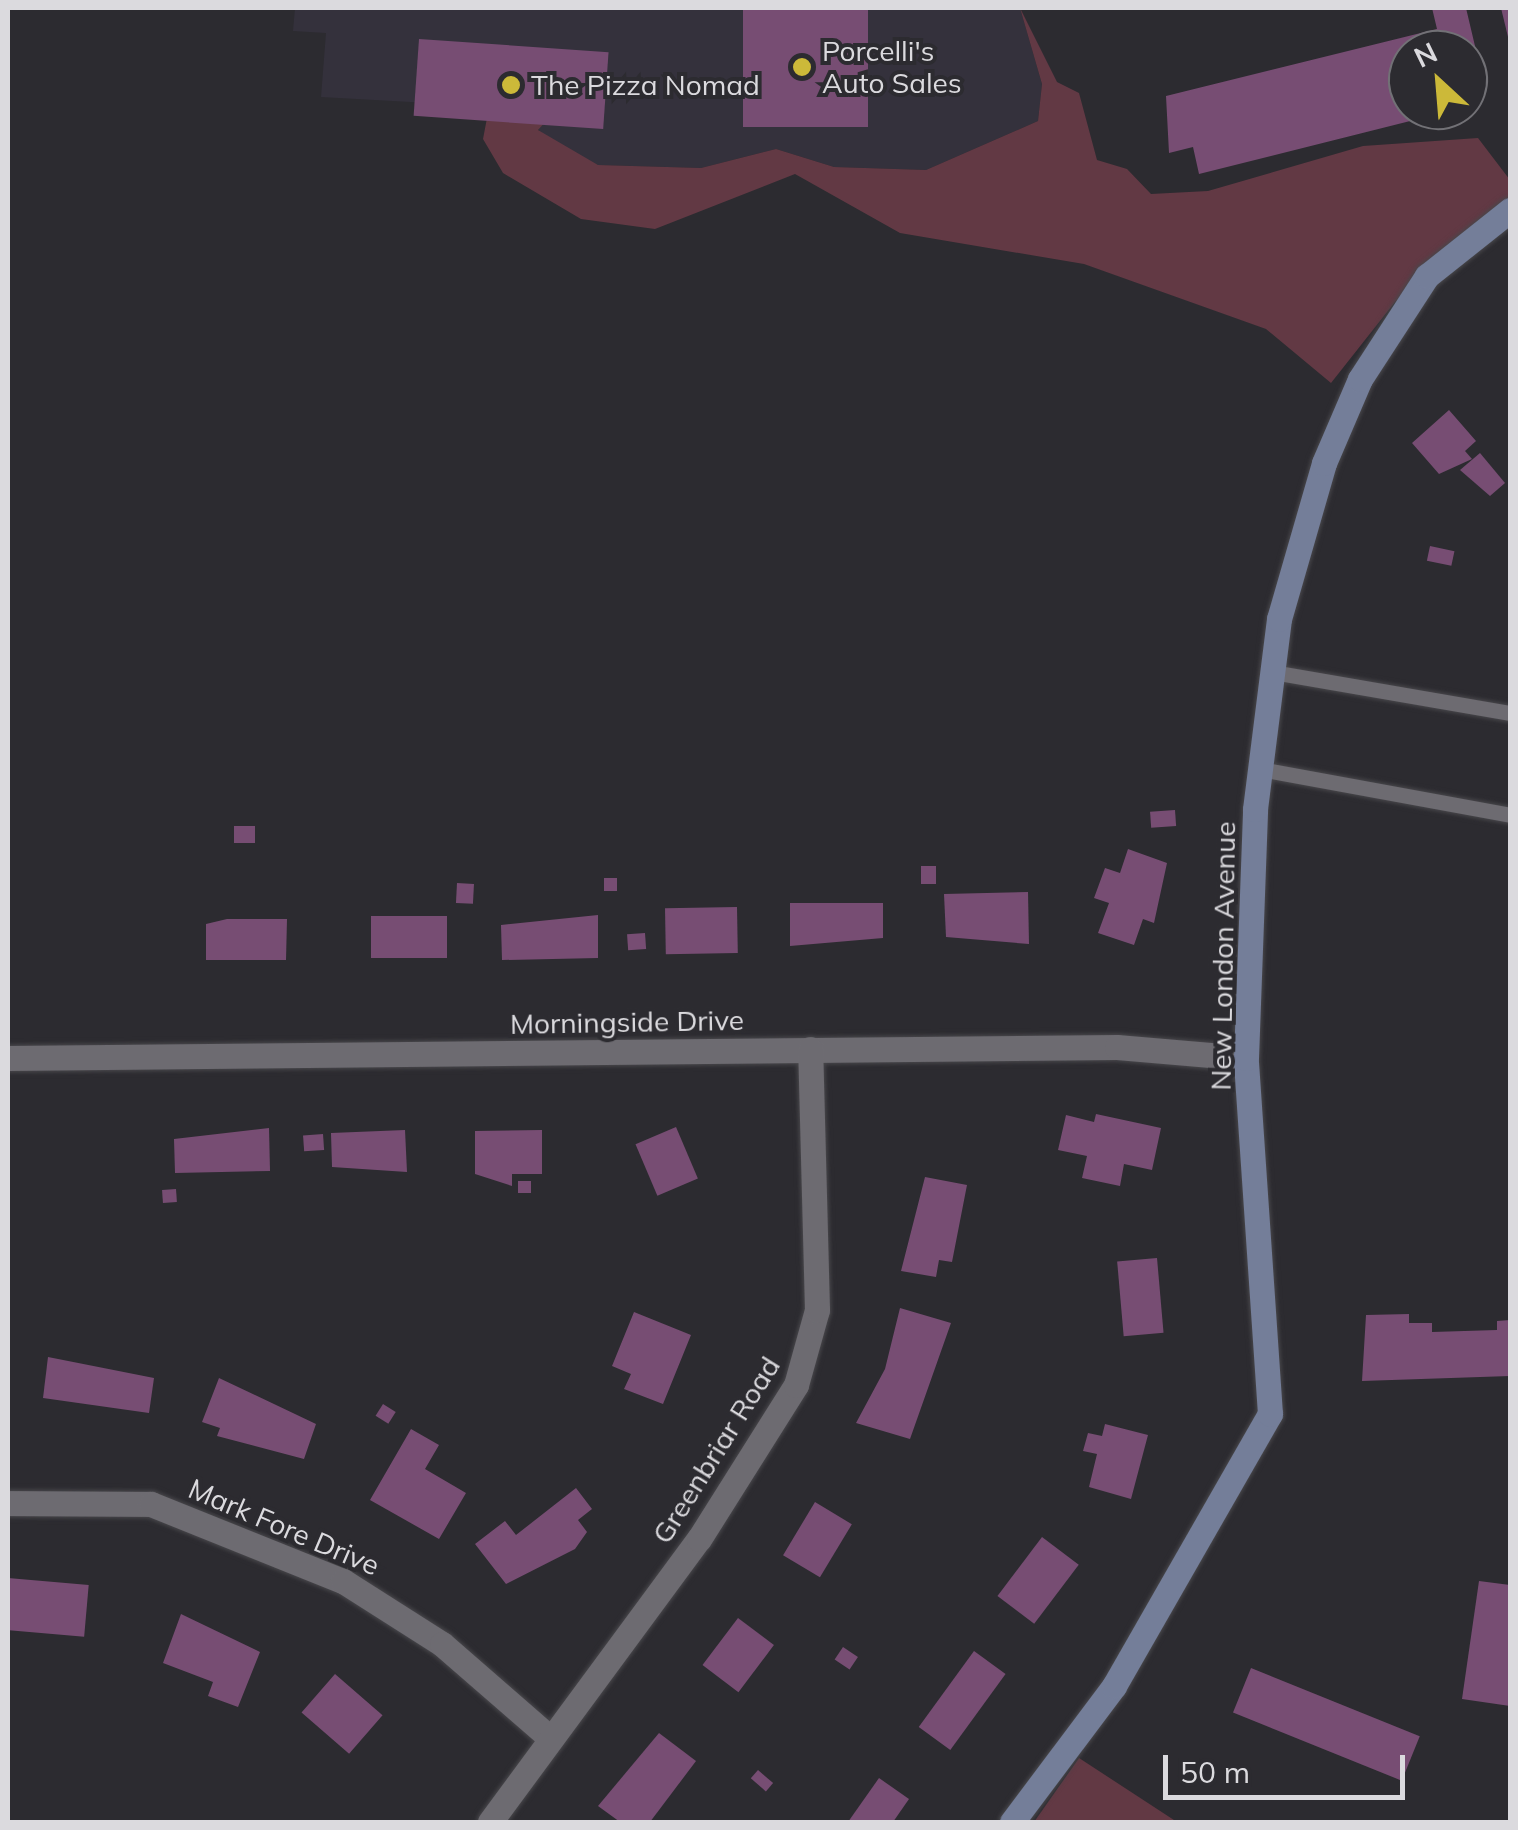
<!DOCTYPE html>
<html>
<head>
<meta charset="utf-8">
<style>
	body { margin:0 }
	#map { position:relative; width:1518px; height:1830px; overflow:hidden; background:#2c2b30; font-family:Mulish,sans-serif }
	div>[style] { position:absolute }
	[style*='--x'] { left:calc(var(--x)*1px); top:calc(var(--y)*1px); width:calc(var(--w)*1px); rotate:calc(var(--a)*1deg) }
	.built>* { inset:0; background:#34313c }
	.green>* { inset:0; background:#623944 }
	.building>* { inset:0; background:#774d73; transform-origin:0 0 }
	.roads { filter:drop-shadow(0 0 2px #48474b) drop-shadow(0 0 2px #48474b) }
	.service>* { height:15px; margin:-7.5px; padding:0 7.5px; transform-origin:7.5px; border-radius:7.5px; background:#6d6b71 }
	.minor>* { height:25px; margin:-12.5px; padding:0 12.5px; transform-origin:12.5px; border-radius:12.5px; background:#6d6b71 }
	.secondary>* { height:25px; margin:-12.5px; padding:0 12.5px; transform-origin:12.5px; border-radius:12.5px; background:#747e99 }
	.dots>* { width:28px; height:28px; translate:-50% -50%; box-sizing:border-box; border:5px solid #2c2b30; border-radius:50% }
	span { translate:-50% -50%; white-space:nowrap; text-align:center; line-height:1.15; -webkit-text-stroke:8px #2c2b30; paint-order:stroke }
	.poi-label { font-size:28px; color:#dbdade }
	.left { translate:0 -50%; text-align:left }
	.street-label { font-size:28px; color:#dbdade }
	.frame { position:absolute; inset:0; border:10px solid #dbdade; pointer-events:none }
	.north { position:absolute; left:1388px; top:30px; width:100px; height:100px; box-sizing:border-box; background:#2c2b30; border:2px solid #727176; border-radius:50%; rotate:334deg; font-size:28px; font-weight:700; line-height:40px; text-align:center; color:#dbdade }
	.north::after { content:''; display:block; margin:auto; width:35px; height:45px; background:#ccb939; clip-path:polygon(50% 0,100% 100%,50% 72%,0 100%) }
	.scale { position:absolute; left:1163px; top:1755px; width:242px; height:45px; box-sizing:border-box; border:5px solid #dbdade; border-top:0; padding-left:12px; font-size:30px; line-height:35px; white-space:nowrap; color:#dbdade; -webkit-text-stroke:8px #2c2b30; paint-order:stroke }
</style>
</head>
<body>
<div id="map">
	<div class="built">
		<div style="clip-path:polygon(295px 8px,1020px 8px,1042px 84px,1038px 121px,926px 170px,834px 167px,776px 149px,701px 168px,598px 165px,547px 142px,538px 129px,555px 110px,321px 97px,326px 33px,293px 31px)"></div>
	</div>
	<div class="green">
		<div style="clip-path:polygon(1020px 8px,1057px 82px,1079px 93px,1097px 160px,1127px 169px,1151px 194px,1208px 191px,1363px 146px,1478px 138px,1510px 180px,1510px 206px,1395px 302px,1331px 383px,1266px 329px,1084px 264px,900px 233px,795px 174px,655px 229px,581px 219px,503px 173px,483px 139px,487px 118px,557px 109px,538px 130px,598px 165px,701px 168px,776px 149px,834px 167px,926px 170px,1038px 121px,1042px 84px)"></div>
		<div style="clip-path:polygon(1079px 1758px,1177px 1822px,1034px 1822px)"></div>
	</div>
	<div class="building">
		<div style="left:743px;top:8px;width:125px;height:119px"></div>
		<div style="clip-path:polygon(1432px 8px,1466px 8px,1479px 63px,1468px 66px,1468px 50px,1408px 50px,1408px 110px,1450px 111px,1199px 174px,1193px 147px,1169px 153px,1166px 96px,1437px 29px)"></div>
		<div style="clip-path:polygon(1501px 8px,1510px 8px,1510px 41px,1509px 41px)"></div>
		<div style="left:419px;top:39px;width:190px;height:77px;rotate:4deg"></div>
		<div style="clip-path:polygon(1449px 410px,1476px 441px,1465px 451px,1472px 459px,1439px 474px,1412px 443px)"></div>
		<div style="clip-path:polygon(1480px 453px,1505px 483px,1490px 496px,1460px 470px)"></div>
		<div style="left:1430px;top:546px;width:25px;height:15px;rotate:12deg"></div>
		<div style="left:1175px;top:810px;width:16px;height:25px;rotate:86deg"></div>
		<div style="left:234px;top:826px;width:21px;height:17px"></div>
		<div style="clip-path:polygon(1128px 849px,1167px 863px,1154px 923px,1143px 919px,1134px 945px,1098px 933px,1109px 903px,1094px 898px,1105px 868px,1120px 873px)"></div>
		<div style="left:921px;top:866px;width:15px;height:18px"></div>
		<div style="left:604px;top:878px;width:13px;height:13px"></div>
		<div style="left:457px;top:883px;width:17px;height:20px;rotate:3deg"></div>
		<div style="clip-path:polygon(1028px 892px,1029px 944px,946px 937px,944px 894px)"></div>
		<div style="clip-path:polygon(790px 903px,883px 903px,883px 938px,790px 946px)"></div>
		<div style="left:737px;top:907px;width:46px;height:72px;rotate:89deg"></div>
		<div style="clip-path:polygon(598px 915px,598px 958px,502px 960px,501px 925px)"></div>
		<div style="left:447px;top:916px;width:42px;height:76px;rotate:90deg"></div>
		<div style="clip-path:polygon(227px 919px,287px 919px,286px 960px,206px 960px,206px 924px)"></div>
		<div style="left:645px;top:933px;width:16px;height:18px;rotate:86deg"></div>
		<div style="clip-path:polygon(1096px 1114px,1161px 1128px,1152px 1170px,1124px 1164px,1120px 1186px,1082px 1178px,1087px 1156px,1058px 1150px,1066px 1115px,1094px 1122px)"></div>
		<div style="left:676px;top:1127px;width:56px;height:44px;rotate:67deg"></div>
		<div style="clip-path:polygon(269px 1128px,270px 1171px,175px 1173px,174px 1139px)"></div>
		<div style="clip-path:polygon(405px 1130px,407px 1172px,332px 1167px,331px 1133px)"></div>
		<div style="clip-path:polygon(542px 1130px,542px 1174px,512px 1174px,512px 1186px,475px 1174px,475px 1131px)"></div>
		<div style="left:323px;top:1134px;width:16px;height:20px;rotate:86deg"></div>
		<div style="clip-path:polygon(925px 1177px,967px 1185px,952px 1262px,939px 1260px,936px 1277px,901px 1271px)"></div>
		<div style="left:518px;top:1181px;width:13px;height:12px"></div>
		<div style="left:176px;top:1189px;width:13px;height:14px;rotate:86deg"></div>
		<div style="left:1157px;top:1258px;width:75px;height:40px;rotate:85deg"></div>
		<div style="clip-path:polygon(900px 1308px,951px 1323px,910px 1439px,856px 1423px,885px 1369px)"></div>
		<div style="clip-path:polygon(634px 1312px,691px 1335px,663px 1404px,624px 1389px,631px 1374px,612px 1366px)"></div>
		<div style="clip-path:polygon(1409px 1314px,1409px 1323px,1432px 1323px,1432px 1332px,1497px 1330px,1497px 1321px,1510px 1320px,1510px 1376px,1362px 1381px,1366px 1315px)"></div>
		<div style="clip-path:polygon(48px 1357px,154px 1378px,149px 1413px,43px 1398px)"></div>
		<div style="clip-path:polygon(219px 1378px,316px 1424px,304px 1459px,217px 1436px,220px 1428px,202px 1422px)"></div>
		<div style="left:383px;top:1404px;width:15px;height:14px;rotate:32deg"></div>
		<div style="clip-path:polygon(1105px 1424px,1148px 1435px,1131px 1499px,1089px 1487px,1097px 1454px,1083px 1451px,1088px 1433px,1102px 1436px)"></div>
		<div style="clip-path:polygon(411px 1429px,439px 1445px,425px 1469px,466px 1493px,439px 1539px,370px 1500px)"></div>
		<div style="clip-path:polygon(576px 1488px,592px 1509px,578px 1520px,587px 1532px,575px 1549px,506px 1584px,475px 1544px,505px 1521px,516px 1535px)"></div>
		<div style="left:815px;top:1502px;width:43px;height:62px;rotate:31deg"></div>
		<div style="left:1042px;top:1537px;width:46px;height:74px;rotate:37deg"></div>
		<div style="left:8px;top:1578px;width:81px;height:52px;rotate:5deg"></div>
		<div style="clip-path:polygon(1479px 1581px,1510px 1585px,1510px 1706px,1462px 1699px)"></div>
		<div style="clip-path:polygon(181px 1614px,260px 1652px,238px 1707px,208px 1696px,213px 1682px,163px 1663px)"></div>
		<div style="left:738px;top:1618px;width:45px;height:59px;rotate:37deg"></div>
		<div style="left:843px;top:1647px;width:18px;height:15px;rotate:34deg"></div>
		<div style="left:974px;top:1651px;width:39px;height:94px;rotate:36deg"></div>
		<div style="left:1251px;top:1668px;width:182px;height:48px;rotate:22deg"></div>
		<div style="left:335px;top:1674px;width:63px;height:51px;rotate:41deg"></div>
		<div style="clip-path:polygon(659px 1733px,696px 1761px,650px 1822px,620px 1822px,598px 1806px)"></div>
		<div style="left:758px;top:1770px;width:20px;height:11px;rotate:41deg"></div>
		<div style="clip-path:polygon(879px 1778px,909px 1799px,893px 1822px,848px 1822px)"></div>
	</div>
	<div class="roads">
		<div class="service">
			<div style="--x:1272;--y:672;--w:242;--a:9.8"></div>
			<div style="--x:1260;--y:769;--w:254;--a:10.4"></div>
		</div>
		<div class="minor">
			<div style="--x:8;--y:1058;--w:1109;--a:-0.57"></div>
			<div style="--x:1117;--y:1047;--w:129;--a:4.9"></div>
			<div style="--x:8;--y:1503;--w:143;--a:0.4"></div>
			<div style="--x:151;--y:1504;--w:207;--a:21.9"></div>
			<div style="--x:343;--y:1581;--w:117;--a:32.5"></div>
			<div style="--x:442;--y:1644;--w:143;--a:41"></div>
			<div style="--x:490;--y:1822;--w:352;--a:-53.6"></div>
			<div style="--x:699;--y:1539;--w:182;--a:-57.8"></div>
			<div style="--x:796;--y:1385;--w:78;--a:-74.4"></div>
			<div style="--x:817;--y:1310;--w:261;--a:-91.5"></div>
		</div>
		<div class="secondary">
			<div style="--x:1012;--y:1822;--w:170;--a:-53.1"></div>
			<div style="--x:1114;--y:1686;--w:314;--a:-60.2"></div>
			<div style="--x:1270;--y:1414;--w:357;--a:-93.9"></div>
			<div style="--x:1246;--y:1058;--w:249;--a:-87.9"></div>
			<div style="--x:1255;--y:809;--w:192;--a:-82.8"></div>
			<div style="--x:1279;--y:619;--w:162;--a:-73.9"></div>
			<div style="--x:1324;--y:463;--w:91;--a:-66.8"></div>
			<div style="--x:1360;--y:379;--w:123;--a:-57"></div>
			<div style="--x:1427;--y:276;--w:106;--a:-38.5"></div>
		</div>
	</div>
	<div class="dots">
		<div style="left:802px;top:67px;background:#ccb939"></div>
		<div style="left:511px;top:85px;background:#ccb939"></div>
	</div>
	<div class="poi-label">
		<span class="left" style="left:822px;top:67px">Porcelli's<br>Auto Sales</span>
		<span class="left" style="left:531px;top:85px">The Pizza Nomad</span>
	</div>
	<div class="street-label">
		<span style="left:1223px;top:956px;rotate:-89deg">New London Avenue</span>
		<span style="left:627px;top:1022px;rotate:-1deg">Morningside Drive</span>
		<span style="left:716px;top:1450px;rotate:-58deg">Greenbriar Road</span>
		<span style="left:284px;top:1527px;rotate:23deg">Mark Fore Drive</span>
	</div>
	<div class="frame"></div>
	<div class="north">N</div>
	<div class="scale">50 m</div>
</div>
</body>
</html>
